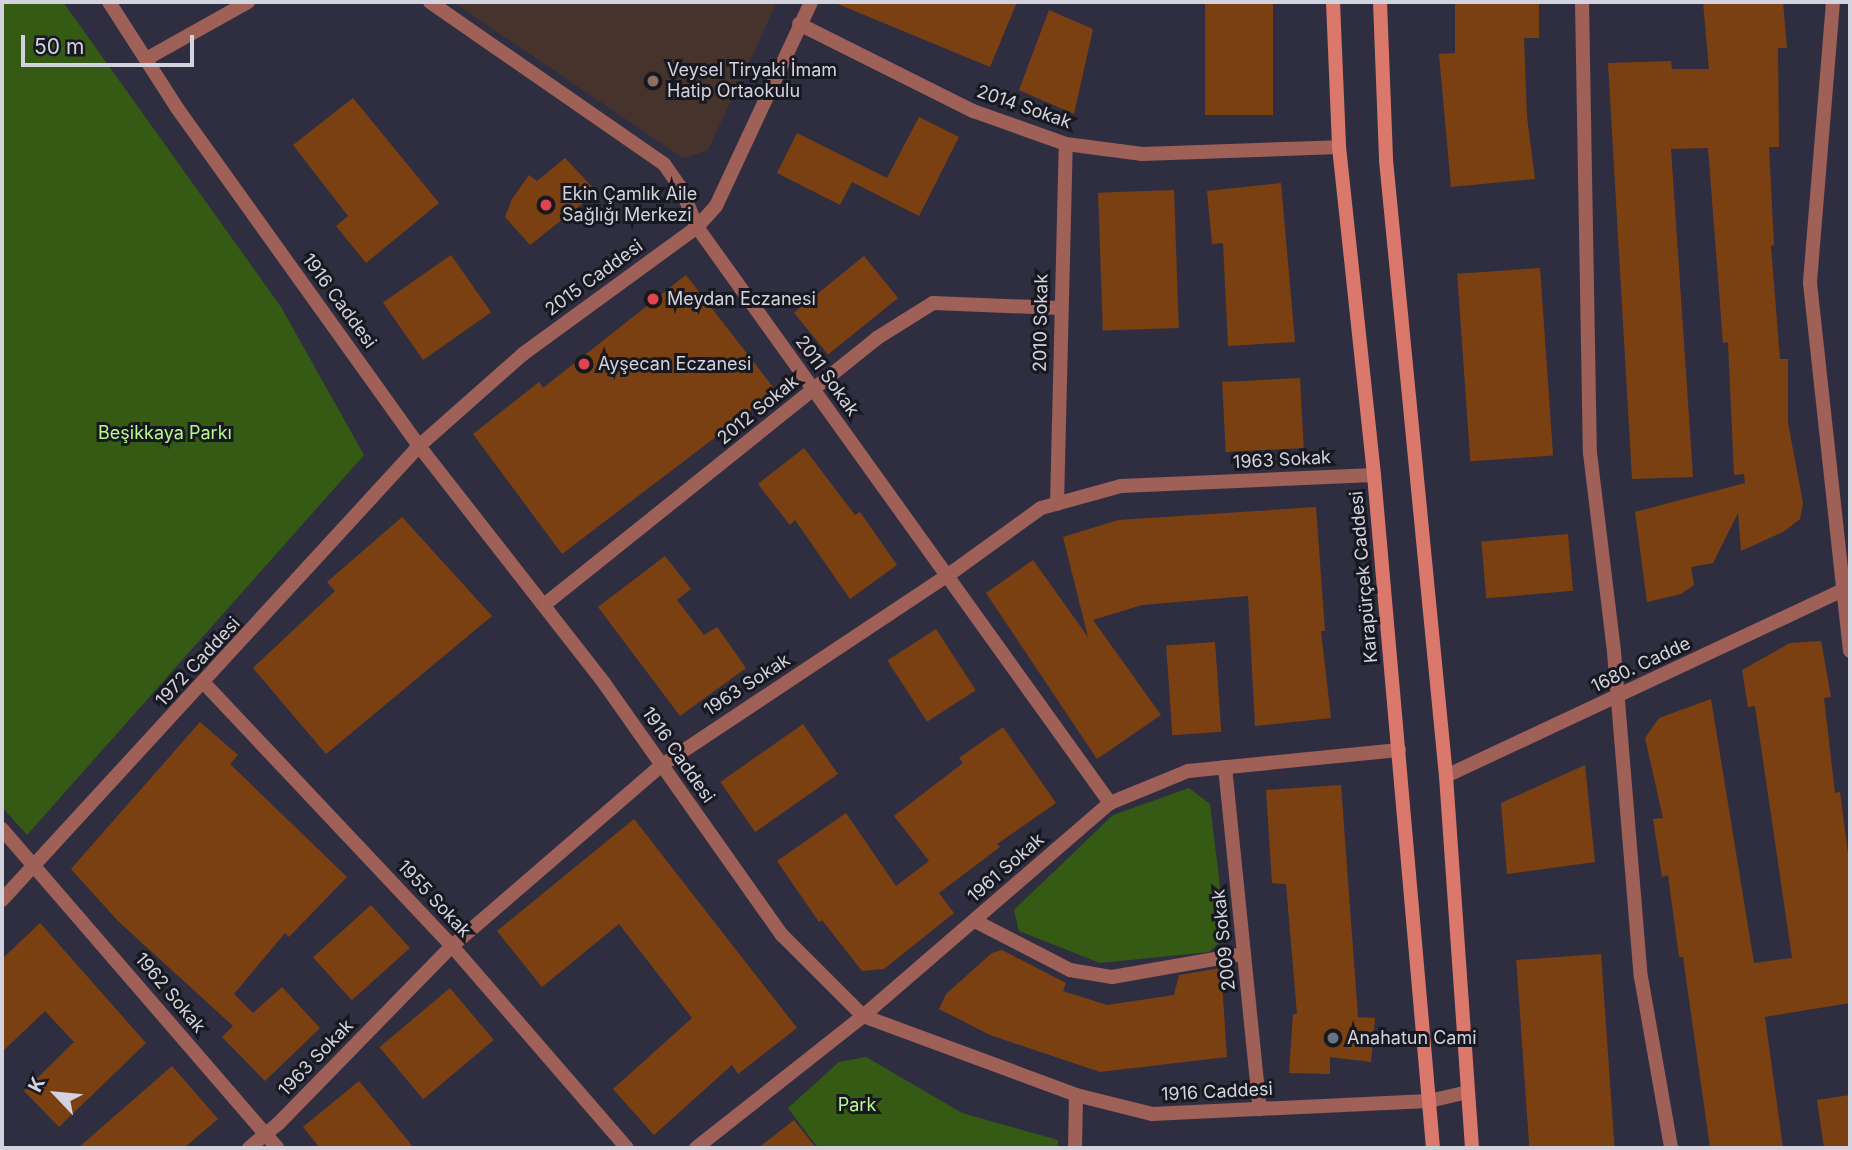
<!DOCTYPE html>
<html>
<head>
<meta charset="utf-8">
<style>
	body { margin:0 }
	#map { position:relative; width:1852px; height:1150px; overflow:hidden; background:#2f2e41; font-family:Inter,sans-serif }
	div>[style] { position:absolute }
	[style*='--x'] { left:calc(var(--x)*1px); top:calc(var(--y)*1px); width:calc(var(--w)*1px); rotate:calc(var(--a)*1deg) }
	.education>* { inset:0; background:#46342c }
	.green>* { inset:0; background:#345a14 }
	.building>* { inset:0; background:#7b4011; transform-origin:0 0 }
	.minor>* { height:14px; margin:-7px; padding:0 7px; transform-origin:7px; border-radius:7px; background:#9e6057 }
	.tertiary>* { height:14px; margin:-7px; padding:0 7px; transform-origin:7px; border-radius:7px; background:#9e6057 }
	.secondary>* { height:14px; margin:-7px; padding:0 7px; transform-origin:7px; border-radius:7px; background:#db786c }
	.dots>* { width:19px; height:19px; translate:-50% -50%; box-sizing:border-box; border:4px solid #181820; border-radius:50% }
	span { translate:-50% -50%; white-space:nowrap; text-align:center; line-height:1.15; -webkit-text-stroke:6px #181820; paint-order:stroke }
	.poi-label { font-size:18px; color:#d3d3df }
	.left { translate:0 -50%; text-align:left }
	.street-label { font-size:18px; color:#d3d3df }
	.park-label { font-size:18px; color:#b7f98c }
	.frame { position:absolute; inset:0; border:4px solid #d3d3df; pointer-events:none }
	.north { position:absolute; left:21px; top:1059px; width:70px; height:70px; -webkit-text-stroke:5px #181820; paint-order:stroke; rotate:296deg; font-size:19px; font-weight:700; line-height:28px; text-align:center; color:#d3d3df }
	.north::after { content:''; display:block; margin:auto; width:24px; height:32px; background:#d3d3df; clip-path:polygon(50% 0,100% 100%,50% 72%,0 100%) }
	.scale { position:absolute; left:21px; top:35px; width:173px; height:32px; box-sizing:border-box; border:4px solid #d3d3df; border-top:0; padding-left:9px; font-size:21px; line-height:24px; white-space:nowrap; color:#d3d3df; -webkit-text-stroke:5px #181820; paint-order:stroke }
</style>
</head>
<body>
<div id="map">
	<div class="education">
		<div style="clip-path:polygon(453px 2px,777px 2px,708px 150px,683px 158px)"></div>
	</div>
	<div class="green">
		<div style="clip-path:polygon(2px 2px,63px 2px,281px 307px,364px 455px,27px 835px,2px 807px)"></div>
		<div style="clip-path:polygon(1189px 788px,1210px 804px,1226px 936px,1209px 952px,1100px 963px,1019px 931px,1014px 910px,1113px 815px)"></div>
		<div style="clip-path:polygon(866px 1057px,962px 1113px,1058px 1140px,1058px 1148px,818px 1148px,788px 1108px,839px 1062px)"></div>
	</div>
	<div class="building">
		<div style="clip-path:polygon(833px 2px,1017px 2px,990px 67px)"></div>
		<div style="left:1205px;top:2px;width:68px;height:113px"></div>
		<div style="clip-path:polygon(1455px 2px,1539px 2px,1539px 38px,1524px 38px,1527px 117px,1535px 179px,1451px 187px,1439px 54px,1455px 53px)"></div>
		<div style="clip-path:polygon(1703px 2px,1783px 2px,1787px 48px,1778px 48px,1779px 147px,1769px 147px,1774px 245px,1771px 246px,1780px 359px,1788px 359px,1788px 423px,1803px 503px,1800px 519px,1783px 532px,1741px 551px,1738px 513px,1713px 563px,1691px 567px,1694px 585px,1681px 594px,1647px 602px,1635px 512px,1745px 483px,1744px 474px,1734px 475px,1728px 342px,1723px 343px,1708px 148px,1671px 149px,1693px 477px,1632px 479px,1608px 63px,1671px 61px,1672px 69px,1709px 69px)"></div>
		<div style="clip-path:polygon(1049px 10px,1093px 29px,1074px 114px,1019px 90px)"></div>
		<div style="clip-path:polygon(353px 98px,439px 203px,366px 263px,336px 226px,348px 216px,293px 145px)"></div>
		<div style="clip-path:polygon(919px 117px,959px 137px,919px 216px,852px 182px,840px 205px,777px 173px,797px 133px,887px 178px)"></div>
		<div style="clip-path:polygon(565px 158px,597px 192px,530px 245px,505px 217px,512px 199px,529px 175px,537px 181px)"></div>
		<div style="clip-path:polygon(1281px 183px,1295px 342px,1228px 346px,1223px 243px,1212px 244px,1207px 191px)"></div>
		<div style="left:1174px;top:190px;width:138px;height:76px;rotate:88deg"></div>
		<div style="left:451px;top:255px;width:70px;height:83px;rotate:55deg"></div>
		<div style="left:864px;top:256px;width:54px;height:90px;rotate:51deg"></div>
		<div style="left:1540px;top:268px;width:188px;height:83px;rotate:86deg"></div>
		<div style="clip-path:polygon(686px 275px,776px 391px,562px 554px,473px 434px,539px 382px,543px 388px)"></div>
		<div style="left:1300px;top:378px;width:70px;height:78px;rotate:87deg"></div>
		<div style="clip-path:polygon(804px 448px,855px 515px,860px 512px,897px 565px,850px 599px,795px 520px,790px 525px,758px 484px)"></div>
		<div style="clip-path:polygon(1316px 507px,1325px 631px,1321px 631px,1331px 718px,1255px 726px,1248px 596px,1142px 605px,1093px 620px,1161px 715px,1097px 759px,986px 593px,1033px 560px,1088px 637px,1063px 537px,1118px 520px)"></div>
		<div style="clip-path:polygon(402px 517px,492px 616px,326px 754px,253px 668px,335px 591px,327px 582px)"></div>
		<div style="left:1568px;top:534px;width:57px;height:87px;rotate:85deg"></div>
		<div style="clip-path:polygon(665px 556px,691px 589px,677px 600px,704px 635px,717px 627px,746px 668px,680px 716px,598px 607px)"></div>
		<div style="left:936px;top:629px;width:73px;height:58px;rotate:57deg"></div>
		<div style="clip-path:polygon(1821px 641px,1831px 697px,1824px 698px,1835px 793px,1840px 792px,1850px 869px,1850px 1003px,1765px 1017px,1783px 1148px,1710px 1148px,1683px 957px,1679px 957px,1668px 875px,1662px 877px,1653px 819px,1663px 818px,1645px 738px,1659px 718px,1711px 699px,1754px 963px,1792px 958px,1755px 706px,1748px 707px,1742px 670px,1790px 643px)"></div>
		<div style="left:1215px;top:642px;width:90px;height:49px;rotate:86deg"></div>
		<div style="clip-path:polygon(200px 722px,238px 755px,230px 764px,347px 877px,289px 937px,285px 933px,234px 994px,253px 1013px,282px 987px,320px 1028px,265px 1081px,222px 1037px,233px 1026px,118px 921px,71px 869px)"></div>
		<div style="left:803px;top:724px;width:61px;height:101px;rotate:55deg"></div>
		<div style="clip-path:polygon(1003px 727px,1056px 803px,997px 844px,1000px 847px,939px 893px,954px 913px,884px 969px,862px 971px,822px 920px,819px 922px,777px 861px,846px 813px,896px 886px,929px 861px,894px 816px,963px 763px,959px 758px)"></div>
		<div style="clip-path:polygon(1585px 765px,1595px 862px,1507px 874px,1501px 803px)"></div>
		<div style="clip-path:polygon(1341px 785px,1358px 1017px,1375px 1018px,1371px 1062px,1330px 1057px,1330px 1074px,1289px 1073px,1293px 1014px,1297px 1014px,1286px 884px,1272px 883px,1266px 790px)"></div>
		<div style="clip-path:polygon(634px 819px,797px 1028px,738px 1074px,732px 1065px,654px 1135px,613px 1089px,692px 1018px,619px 924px,542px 987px,497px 931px)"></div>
		<div style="left:371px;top:905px;width:58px;height:78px;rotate:48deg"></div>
		<div style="clip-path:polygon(40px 923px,146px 1043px,59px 1127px,24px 1091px,74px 1042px,45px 1011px,2px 1052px,2px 959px)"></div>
		<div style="clip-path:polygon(1002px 950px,1066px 983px,1063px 991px,1107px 1005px,1174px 995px,1179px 975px,1221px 968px,1227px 1057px,1100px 1072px,990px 1035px,939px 1009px,946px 994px,992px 953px)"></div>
		<div style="left:1601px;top:954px;width:195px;height:85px;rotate:86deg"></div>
		<div style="left:450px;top:988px;width:68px;height:92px;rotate:50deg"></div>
		<div style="clip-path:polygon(172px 1066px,218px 1119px,184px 1148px,78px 1148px)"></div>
		<div style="clip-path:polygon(359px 1081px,414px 1148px,320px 1148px,303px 1127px)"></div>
		<div style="clip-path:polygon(1850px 1095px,1850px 1148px,1824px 1148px,1817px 1100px)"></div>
		<div style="clip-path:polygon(794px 1120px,816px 1148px,758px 1148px)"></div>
	</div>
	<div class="minor">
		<div style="--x:430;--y:2;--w:285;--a:34.7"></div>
		<div style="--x:664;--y:164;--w:29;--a:55"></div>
		<div style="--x:681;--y:188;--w:42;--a:67.7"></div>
		<div style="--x:697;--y:227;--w:709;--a:54.36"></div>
		<div style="--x:1582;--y:2;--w:451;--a:89"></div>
		<div style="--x:1590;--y:453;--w:200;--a:83.1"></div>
		<div style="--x:1614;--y:652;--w:326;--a:85.3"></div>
		<div style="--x:1641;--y:977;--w:174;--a:80"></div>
		<div style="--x:1833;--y:2;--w:282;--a:94.7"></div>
		<div style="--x:1810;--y:283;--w:370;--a:83.8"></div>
		<div style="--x:799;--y:24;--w:195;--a:26.6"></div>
		<div style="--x:973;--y:111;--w:99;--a:19.5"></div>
		<div style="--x:1066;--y:144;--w:77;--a:7.5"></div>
		<div style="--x:1142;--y:154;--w:197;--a:-2"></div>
		<div style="--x:146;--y:59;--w:117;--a:-29.2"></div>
		<div style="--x:419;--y:446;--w:301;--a:52"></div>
		<div style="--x:604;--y:683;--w:309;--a:54.8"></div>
		<div style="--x:782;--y:935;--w:115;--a:45"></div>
		<div style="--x:863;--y:1016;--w:227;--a:20.3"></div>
		<div style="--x:1076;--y:1095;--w:78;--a:14"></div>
		<div style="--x:1152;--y:1114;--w:277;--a:-2.7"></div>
		<div style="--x:1429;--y:1101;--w:40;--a:-13"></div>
		<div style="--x:1057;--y:504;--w:360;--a:-88.6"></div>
		<div style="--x:544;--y:605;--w:427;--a:-38.7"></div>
		<div style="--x:877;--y:338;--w:66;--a:-32"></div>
		<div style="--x:933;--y:303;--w:127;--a:2.3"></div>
		<div style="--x:205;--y:684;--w:360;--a:46.7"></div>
		<div style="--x:452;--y:946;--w:267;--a:49.1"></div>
		<div style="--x:1225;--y:767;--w:344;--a:84.2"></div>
		<div style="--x:1446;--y:776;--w:446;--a:-25.1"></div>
		<div style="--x:2;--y:829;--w:421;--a:49.2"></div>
		<div style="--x:2;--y:900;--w:616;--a:-47.43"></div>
		<div style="--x:419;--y:446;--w:139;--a:-41.5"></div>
		<div style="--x:523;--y:354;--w:215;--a:-36.1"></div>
		<div style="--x:697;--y:227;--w:28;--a:-48"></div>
		<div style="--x:716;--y:206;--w:225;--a:-65"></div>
		<div style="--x:975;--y:921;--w:107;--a:27.3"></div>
		<div style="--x:1070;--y:970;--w:43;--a:9.5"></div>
		<div style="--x:1112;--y:977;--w:134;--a:-9.9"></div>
		<div style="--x:249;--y:1148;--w:38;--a:-40"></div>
		<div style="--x:278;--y:1124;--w:249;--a:-45.7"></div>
		<div style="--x:452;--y:946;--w:277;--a:-40.8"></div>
		<div style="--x:662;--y:765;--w:342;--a:-33.6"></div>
		<div style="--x:947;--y:576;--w:116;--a:-35.9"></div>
		<div style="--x:1041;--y:508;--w:83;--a:-15.4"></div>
		<div style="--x:1121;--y:486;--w:253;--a:-2.5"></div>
		<div style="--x:696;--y:1148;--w:213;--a:-38.3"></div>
		<div style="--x:863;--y:1016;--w:326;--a:-40.8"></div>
		<div style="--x:1110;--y:803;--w:84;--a:-22.3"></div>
		<div style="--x:1188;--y:771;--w:212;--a:-5.7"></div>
		<div style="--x:1075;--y:1148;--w:53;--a:-88.9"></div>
	</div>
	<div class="tertiary">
		<div style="--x:109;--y:2;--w:126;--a:57.3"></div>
		<div style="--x:177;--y:108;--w:416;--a:54.4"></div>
	</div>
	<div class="secondary">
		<div style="--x:1333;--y:2;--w:145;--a:87.6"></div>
		<div style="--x:1339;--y:147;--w:330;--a:83.9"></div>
		<div style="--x:1374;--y:475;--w:676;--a:84.99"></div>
		<div style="--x:1380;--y:2;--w:158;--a:87.8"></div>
		<div style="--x:1386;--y:160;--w:619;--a:84.44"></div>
		<div style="--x:1446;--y:776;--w:373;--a:86"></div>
	</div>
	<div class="dots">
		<div style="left:653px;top:81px;background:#8d6e63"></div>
		<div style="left:546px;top:205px;background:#e0444e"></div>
		<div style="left:653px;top:299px;background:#e0444e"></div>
		<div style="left:584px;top:364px;background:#e0444e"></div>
		<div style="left:1333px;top:1038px;background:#6b7280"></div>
	</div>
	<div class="poi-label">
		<span class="left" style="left:667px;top:81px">Veysel Tiryaki İmam<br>Hatip Ortaokulu</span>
		<span class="left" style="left:562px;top:205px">Ekin Çamlık Aile<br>Sağlığı Merkezi</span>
		<span class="left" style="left:667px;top:299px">Meydan Eczanesi</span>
		<span class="left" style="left:598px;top:364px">Ayşecan Eczanesi</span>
		<span class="left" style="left:1347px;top:1038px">Anahatun Cami</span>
	</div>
	<div class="street-label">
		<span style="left:1024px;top:107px;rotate:19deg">2014 Sokak</span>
		<span style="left:594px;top:278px;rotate:-36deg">2015 Caddesi</span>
		<span style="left:339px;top:301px;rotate:54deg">1916 Caddesi</span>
		<span style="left:1041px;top:323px;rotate:-89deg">2010 Sokak</span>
		<span style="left:827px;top:376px;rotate:54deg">2011 Sokak</span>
		<span style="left:758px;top:410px;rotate:-39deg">2012 Sokak</span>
		<span style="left:1282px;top:460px;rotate:-3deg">1963 Sokak</span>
		<span style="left:1364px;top:577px;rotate:-95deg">Karapürçek Caddesi</span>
		<span style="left:198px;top:662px;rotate:-47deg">1972 Caddesi</span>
		<span style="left:1641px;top:665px;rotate:-25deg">1680. Cadde</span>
		<span style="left:747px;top:685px;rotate:-33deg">1963 Sokak</span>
		<span style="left:678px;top:755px;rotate:55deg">1916 Caddesi</span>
		<span style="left:1006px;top:868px;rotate:-41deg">1961 Sokak</span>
		<span style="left:434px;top:899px;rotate:47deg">1955 Sokak</span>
		<span style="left:1224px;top:940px;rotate:-96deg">2009 Sokak</span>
		<span style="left:170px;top:993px;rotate:50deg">1962 Sokak</span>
		<span style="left:316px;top:1058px;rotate:-46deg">1963 Sokak</span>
		<span style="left:1217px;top:1092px;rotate:-3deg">1916 Caddesi</span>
	</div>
	<div class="park-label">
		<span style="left:165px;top:433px">Beşikkaya Parkı</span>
		<span style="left:857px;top:1105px">Park</span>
	</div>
	<div class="frame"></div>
	<div class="north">K</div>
	<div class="scale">50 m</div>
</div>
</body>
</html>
